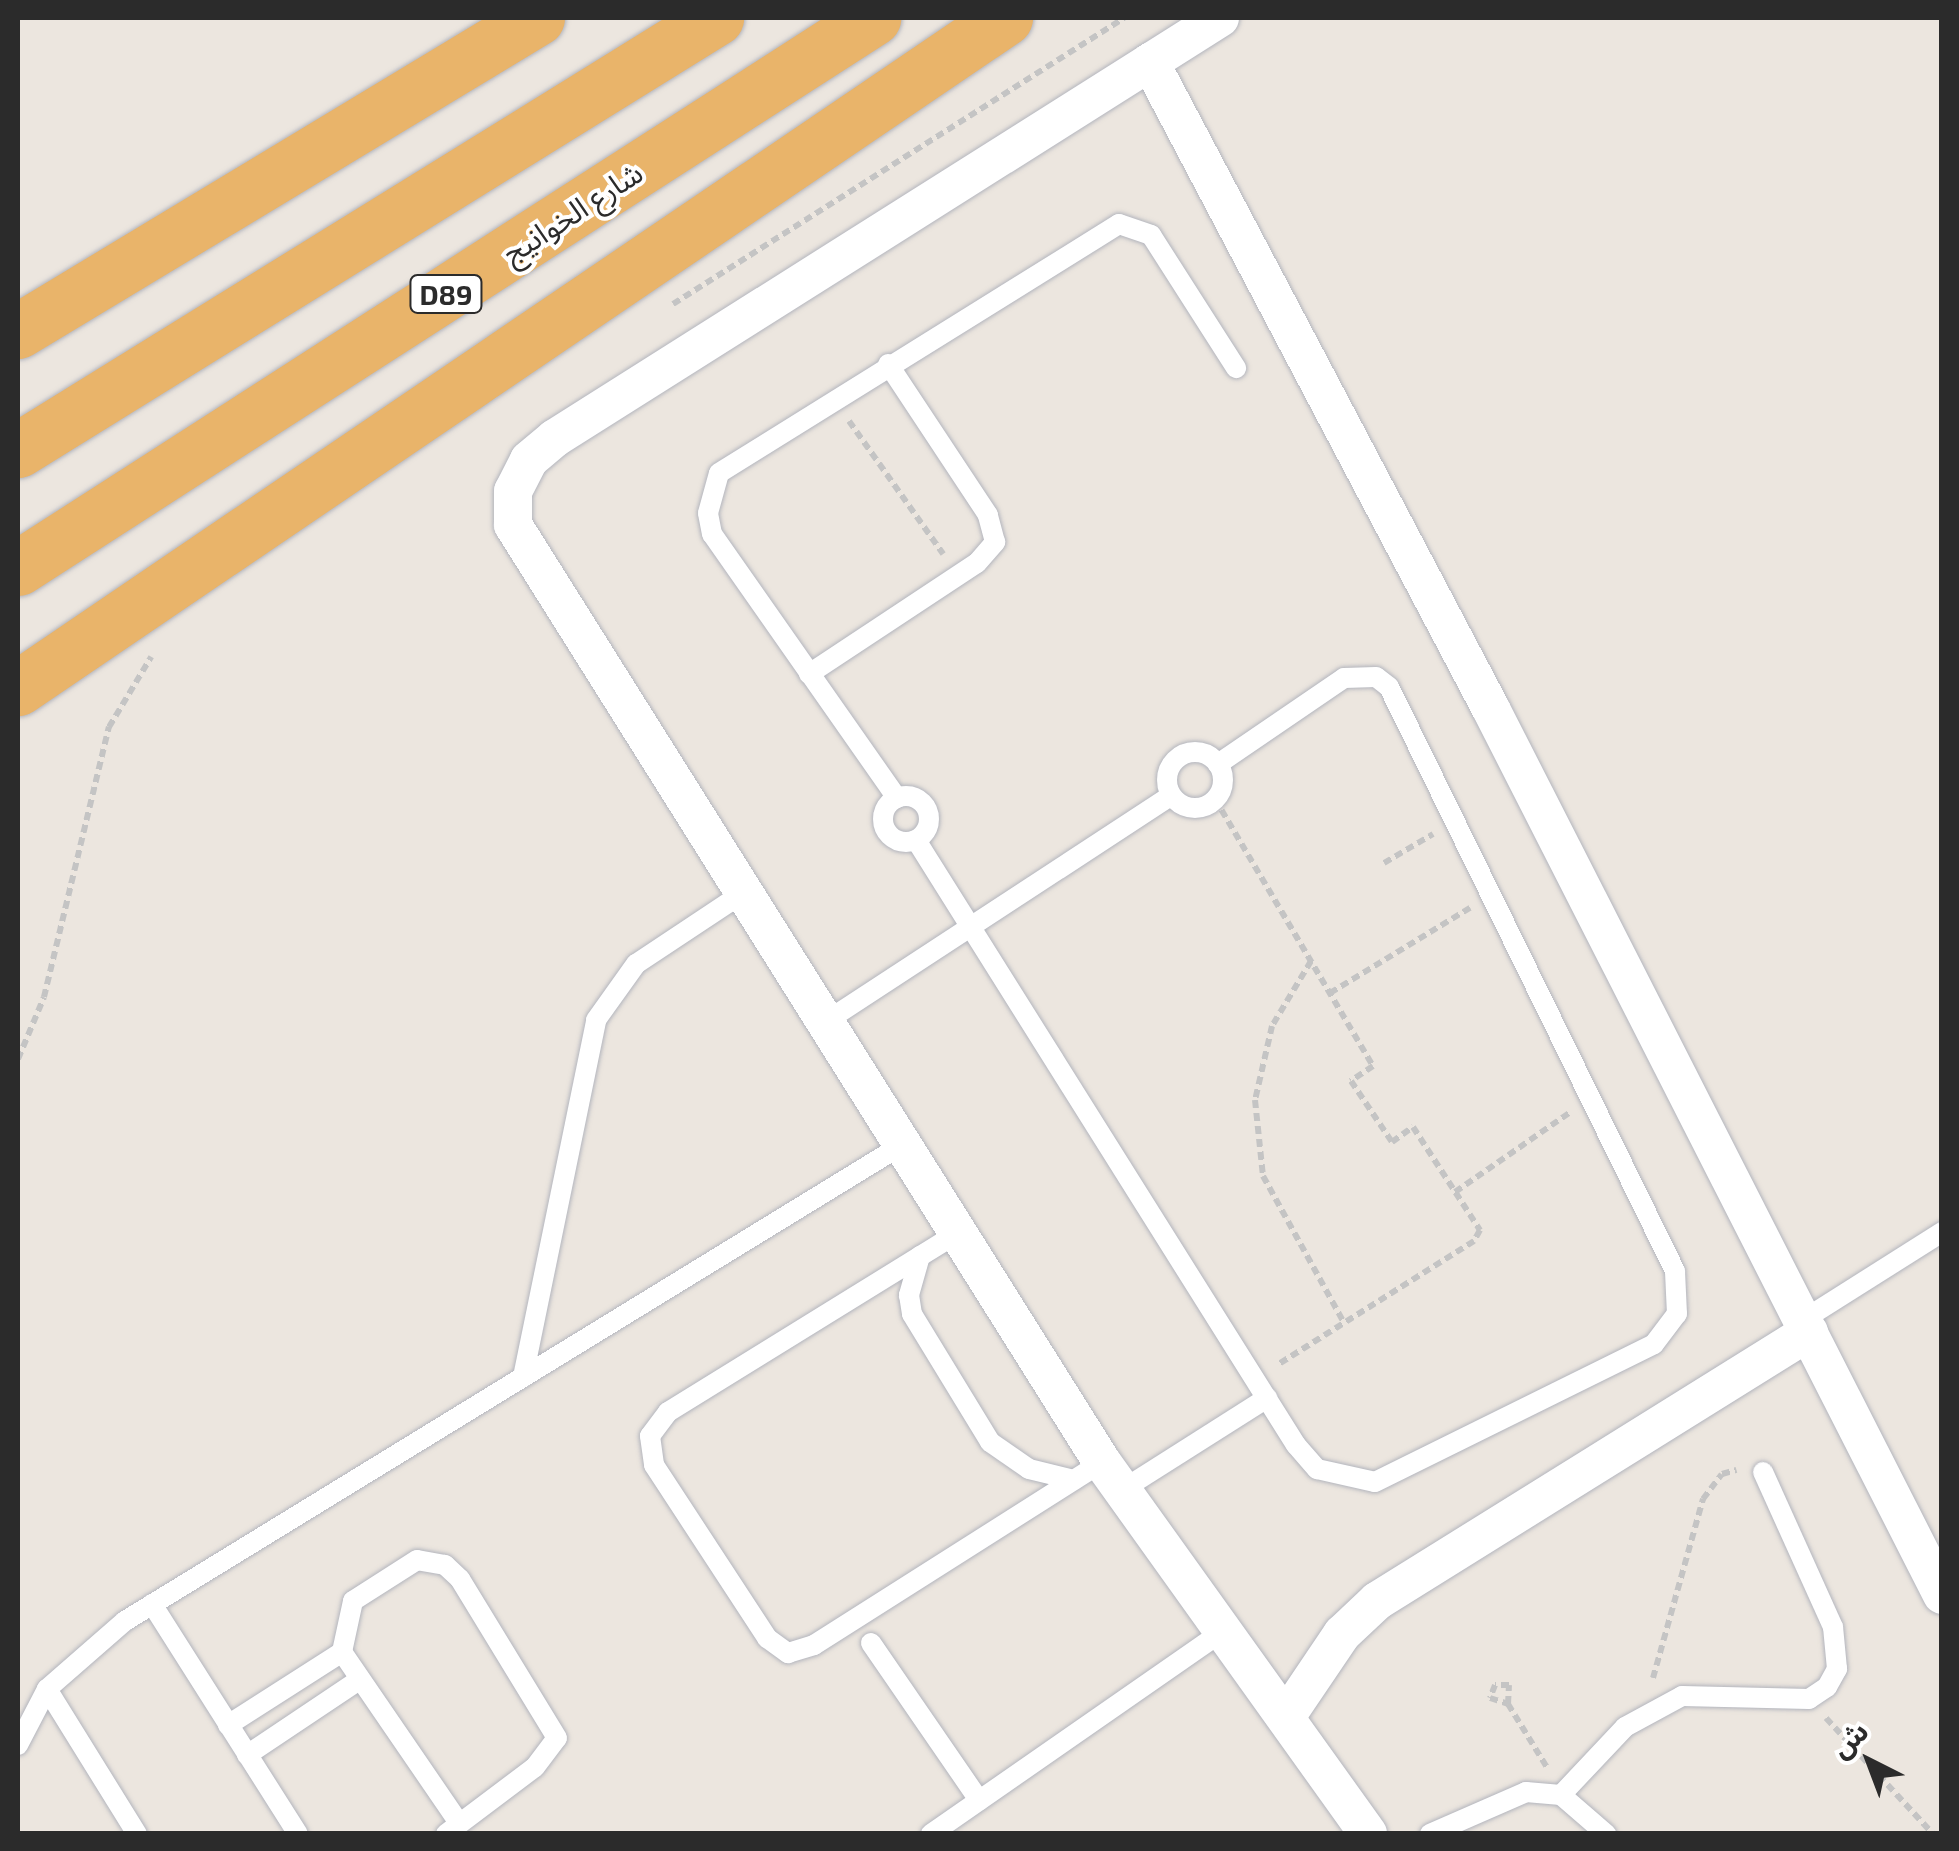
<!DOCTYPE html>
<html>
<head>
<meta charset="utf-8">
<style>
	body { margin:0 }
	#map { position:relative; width:1959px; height:1851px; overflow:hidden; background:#ece6df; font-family:"Exo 2","Noto Sans Arabic",sans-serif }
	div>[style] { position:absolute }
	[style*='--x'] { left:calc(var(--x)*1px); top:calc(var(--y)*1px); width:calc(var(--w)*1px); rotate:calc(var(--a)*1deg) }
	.path>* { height:6px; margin-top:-3px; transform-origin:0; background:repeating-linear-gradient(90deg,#c4c4c4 0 8px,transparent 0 13px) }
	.roads { filter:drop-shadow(0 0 2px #b3b5bd) drop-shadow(0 0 2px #b3b5bd) }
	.service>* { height:20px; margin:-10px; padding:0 10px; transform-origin:10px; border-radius:10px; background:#fff }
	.service>.ring { margin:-10px; padding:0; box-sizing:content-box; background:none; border:20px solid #fff; border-radius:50% }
	.minor>* { height:38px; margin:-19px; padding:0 19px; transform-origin:19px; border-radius:19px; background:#fff }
	.trunk>* { height:55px; margin:-27.5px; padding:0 27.5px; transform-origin:27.5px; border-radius:27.5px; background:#e9b46a }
	span { translate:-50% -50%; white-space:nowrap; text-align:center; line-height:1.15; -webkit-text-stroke:8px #fff; paint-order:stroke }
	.shield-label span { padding:2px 8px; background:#fff; border:2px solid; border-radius:8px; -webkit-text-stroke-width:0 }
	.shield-label { font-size:28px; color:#2b2b2b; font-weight:700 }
	.street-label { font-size:30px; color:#2b2b2b }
	.frame { position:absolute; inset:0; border:20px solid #2b2b2b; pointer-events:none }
	.north { position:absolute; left:1819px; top:1711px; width:100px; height:100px; -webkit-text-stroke:8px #fff; paint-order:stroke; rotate:318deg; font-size:28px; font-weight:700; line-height:40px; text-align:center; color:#2b2b2b }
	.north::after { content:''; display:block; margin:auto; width:35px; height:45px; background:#2b2b2b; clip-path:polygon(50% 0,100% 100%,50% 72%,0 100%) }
</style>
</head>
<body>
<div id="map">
	<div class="path">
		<div style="--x:673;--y:304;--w:534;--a:-32.38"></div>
		<div style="--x:849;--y:421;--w:163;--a:54.7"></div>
		<div style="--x:1215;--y:799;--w:310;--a:59.4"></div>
		<div style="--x:1373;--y:1066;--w:27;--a:146"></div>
		<div style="--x:1351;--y:1081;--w:73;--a:56.1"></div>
		<div style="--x:1392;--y:1142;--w:26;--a:-36"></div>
		<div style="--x:1413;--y:1127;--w:123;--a:57"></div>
		<div style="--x:1480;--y:1230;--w:13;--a:119"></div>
		<div style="--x:1474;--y:1241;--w:231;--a:147.8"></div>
		<div style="--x:1384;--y:863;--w:57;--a:-30.6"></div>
		<div style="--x:1311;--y:961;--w:76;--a:121"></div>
		<div style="--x:1272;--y:1026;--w:76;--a:102.9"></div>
		<div style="--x:1255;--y:1100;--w:76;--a:84"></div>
		<div style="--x:1263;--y:1176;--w:168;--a:61.1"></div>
		<div style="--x:1330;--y:993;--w:164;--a:-31.3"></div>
		<div style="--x:18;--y:1059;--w:67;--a:-67.2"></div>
		<div style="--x:44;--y:997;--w:278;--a:-76.5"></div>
		<div style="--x:109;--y:727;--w:82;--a:-59"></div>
		<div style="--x:1455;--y:1192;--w:139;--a:-34.7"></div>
		<div style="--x:1653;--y:1678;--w:186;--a:-74.4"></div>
		<div style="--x:1703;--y:1499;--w:31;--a:-53"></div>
		<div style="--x:1722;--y:1474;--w:15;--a:-16"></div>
		<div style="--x:1508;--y:1704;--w:19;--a:-87"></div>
		<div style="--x:1509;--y:1685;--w:14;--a:180"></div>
		<div style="--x:1495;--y:1685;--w:14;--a:111"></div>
		<div style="--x:1490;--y:1698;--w:19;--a:18"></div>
		<div style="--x:1508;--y:1704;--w:76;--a:58.4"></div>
		<div style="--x:1826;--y:1718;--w:158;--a:47.3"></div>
	</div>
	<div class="roads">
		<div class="service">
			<div style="--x:809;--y:674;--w:201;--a:-33.5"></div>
			<div style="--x:977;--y:563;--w:28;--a:-49"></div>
			<div style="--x:995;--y:542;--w:28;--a:-105"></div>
			<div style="--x:988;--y:515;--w:181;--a:-123.5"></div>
			<div class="ring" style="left:1167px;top:752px;width:36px;height:36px"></div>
			<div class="ring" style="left:883px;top:796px;width:26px;height:26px"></div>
			<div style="--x:897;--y:798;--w:322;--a:-125"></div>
			<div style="--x:712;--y:534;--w:21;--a:-101"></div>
			<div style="--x:708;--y:513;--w:41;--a:-74.6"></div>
			<div style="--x:719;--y:473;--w:471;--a:-31.9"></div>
			<div style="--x:1119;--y:224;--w:34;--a:19"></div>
			<div style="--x:1151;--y:235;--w:158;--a:57.4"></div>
			<div style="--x:916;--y:840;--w:714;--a:57.87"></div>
			<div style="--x:1296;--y:1445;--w:32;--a:49"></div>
			<div style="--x:1317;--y:1469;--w:59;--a:12.6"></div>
			<div style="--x:1375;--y:1482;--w:311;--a:-26.3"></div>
			<div style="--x:1654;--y:1344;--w:38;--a:-53"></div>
			<div style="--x:1677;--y:1314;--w:43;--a:-92.7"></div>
			<div style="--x:1675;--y:1271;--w:650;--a:-116.09"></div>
			<div style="--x:1389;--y:687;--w:16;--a:-142"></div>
			<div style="--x:1376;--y:677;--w:32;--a:178"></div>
			<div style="--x:1344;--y:678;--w:153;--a:145.7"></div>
			<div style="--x:822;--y:1024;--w:417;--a:-33.2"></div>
			<div style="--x:956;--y:1234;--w:339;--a:148.3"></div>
			<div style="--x:668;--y:1412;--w:30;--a:127"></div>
			<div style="--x:650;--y:1436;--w:29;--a:82"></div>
			<div style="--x:654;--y:1465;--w:207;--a:56.8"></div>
			<div style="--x:767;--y:1638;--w:26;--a:36"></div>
			<div style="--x:788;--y:1653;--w:27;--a:-17"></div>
			<div style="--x:814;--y:1645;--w:341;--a:-32.4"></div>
			<div style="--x:920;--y:1256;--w:41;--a:105.8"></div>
			<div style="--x:909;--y:1295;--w:19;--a:81"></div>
			<div style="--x:912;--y:1314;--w:150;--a:58.6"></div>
			<div style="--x:990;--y:1442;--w:47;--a:34.7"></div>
			<div style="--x:1029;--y:1469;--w:46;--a:13.7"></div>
			<div style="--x:1803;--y:1320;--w:165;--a:-32.3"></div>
			<div style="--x:523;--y:1377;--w:364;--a:-78.4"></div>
			<div style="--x:596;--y:1020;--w:69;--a:-54.5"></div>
			<div style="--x:636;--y:964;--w:125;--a:-33.6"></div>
			<div style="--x:1122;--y:1490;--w:172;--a:-32.4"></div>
			<div style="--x:152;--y:1604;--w:272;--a:57.6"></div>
			<div style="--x:871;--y:1643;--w:191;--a:55.5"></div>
			<div style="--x:47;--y:1689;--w:171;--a:58.2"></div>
			<div style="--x:228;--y:1725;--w:135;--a:-32.6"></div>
			<div style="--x:18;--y:1745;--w:63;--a:-62.6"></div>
			<div style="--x:47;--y:1689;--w:103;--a:-41.1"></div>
			<div style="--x:125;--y:1621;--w:909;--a:-31.5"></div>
			<div style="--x:247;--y:1755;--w:135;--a:-33.8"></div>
			<div style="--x:1561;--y:1795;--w:93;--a:-46.7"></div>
			<div style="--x:1625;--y:1727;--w:65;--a:-28.5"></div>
			<div style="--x:1682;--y:1696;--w:127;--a:1.4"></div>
			<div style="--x:1809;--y:1699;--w:22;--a:-34"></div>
			<div style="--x:1827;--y:1687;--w:21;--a:-61"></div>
			<div style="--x:1837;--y:1669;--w:42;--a:-95.4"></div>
			<div style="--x:1833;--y:1627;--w:170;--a:-114.3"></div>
			<div style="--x:446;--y:1834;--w:111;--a:-37"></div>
			<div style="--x:535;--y:1767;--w:36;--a:-53"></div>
			<div style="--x:557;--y:1738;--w:186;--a:-121.4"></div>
			<div style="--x:460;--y:1579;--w:21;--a:-137"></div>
			<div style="--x:445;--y:1565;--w:28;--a:-170"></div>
			<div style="--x:417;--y:1560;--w:76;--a:147.4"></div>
			<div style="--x:353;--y:1601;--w:52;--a:102.2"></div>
			<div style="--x:342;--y:1652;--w:204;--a:55.6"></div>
			<div style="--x:931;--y:1834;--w:361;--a:-34.8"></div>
			<div style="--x:1430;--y:1834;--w:105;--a:-23.6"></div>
			<div style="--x:1526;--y:1792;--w:35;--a:5"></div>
			<div style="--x:1561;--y:1795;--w:60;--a:40.9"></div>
		</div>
		<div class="minor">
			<div style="--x:1220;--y:18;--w:787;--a:147.72"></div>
			<div style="--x:555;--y:438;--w:34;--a:140"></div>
			<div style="--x:529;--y:460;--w:35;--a:117"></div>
			<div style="--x:513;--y:491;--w:34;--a:90"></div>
			<div style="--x:513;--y:525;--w:1107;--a:57.85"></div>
			<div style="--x:1102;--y:1462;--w:457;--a:54.4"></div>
			<div style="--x:1150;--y:62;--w:731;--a:62.21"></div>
			<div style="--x:1491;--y:709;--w:994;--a:63.02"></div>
			<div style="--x:1288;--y:1714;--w:97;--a:-56"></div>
			<div style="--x:1342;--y:1634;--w:48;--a:-43.3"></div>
			<div style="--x:1377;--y:1601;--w:509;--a:-31.91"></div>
		</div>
		<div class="trunk">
			<div style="--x:18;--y:331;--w:606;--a:-31.09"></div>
			<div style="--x:18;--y:450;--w:821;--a:-31.75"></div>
			<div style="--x:18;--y:568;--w:1017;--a:-32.75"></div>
			<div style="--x:18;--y:688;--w:1193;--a:-34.17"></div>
		</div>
	</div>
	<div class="shield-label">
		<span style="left:446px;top:294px">D89</span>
	</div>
	<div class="street-label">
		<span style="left:572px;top:212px;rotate:-33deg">شارع الخوانيج</span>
	</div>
	<div class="frame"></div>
	<div class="north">ش</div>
</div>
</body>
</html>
